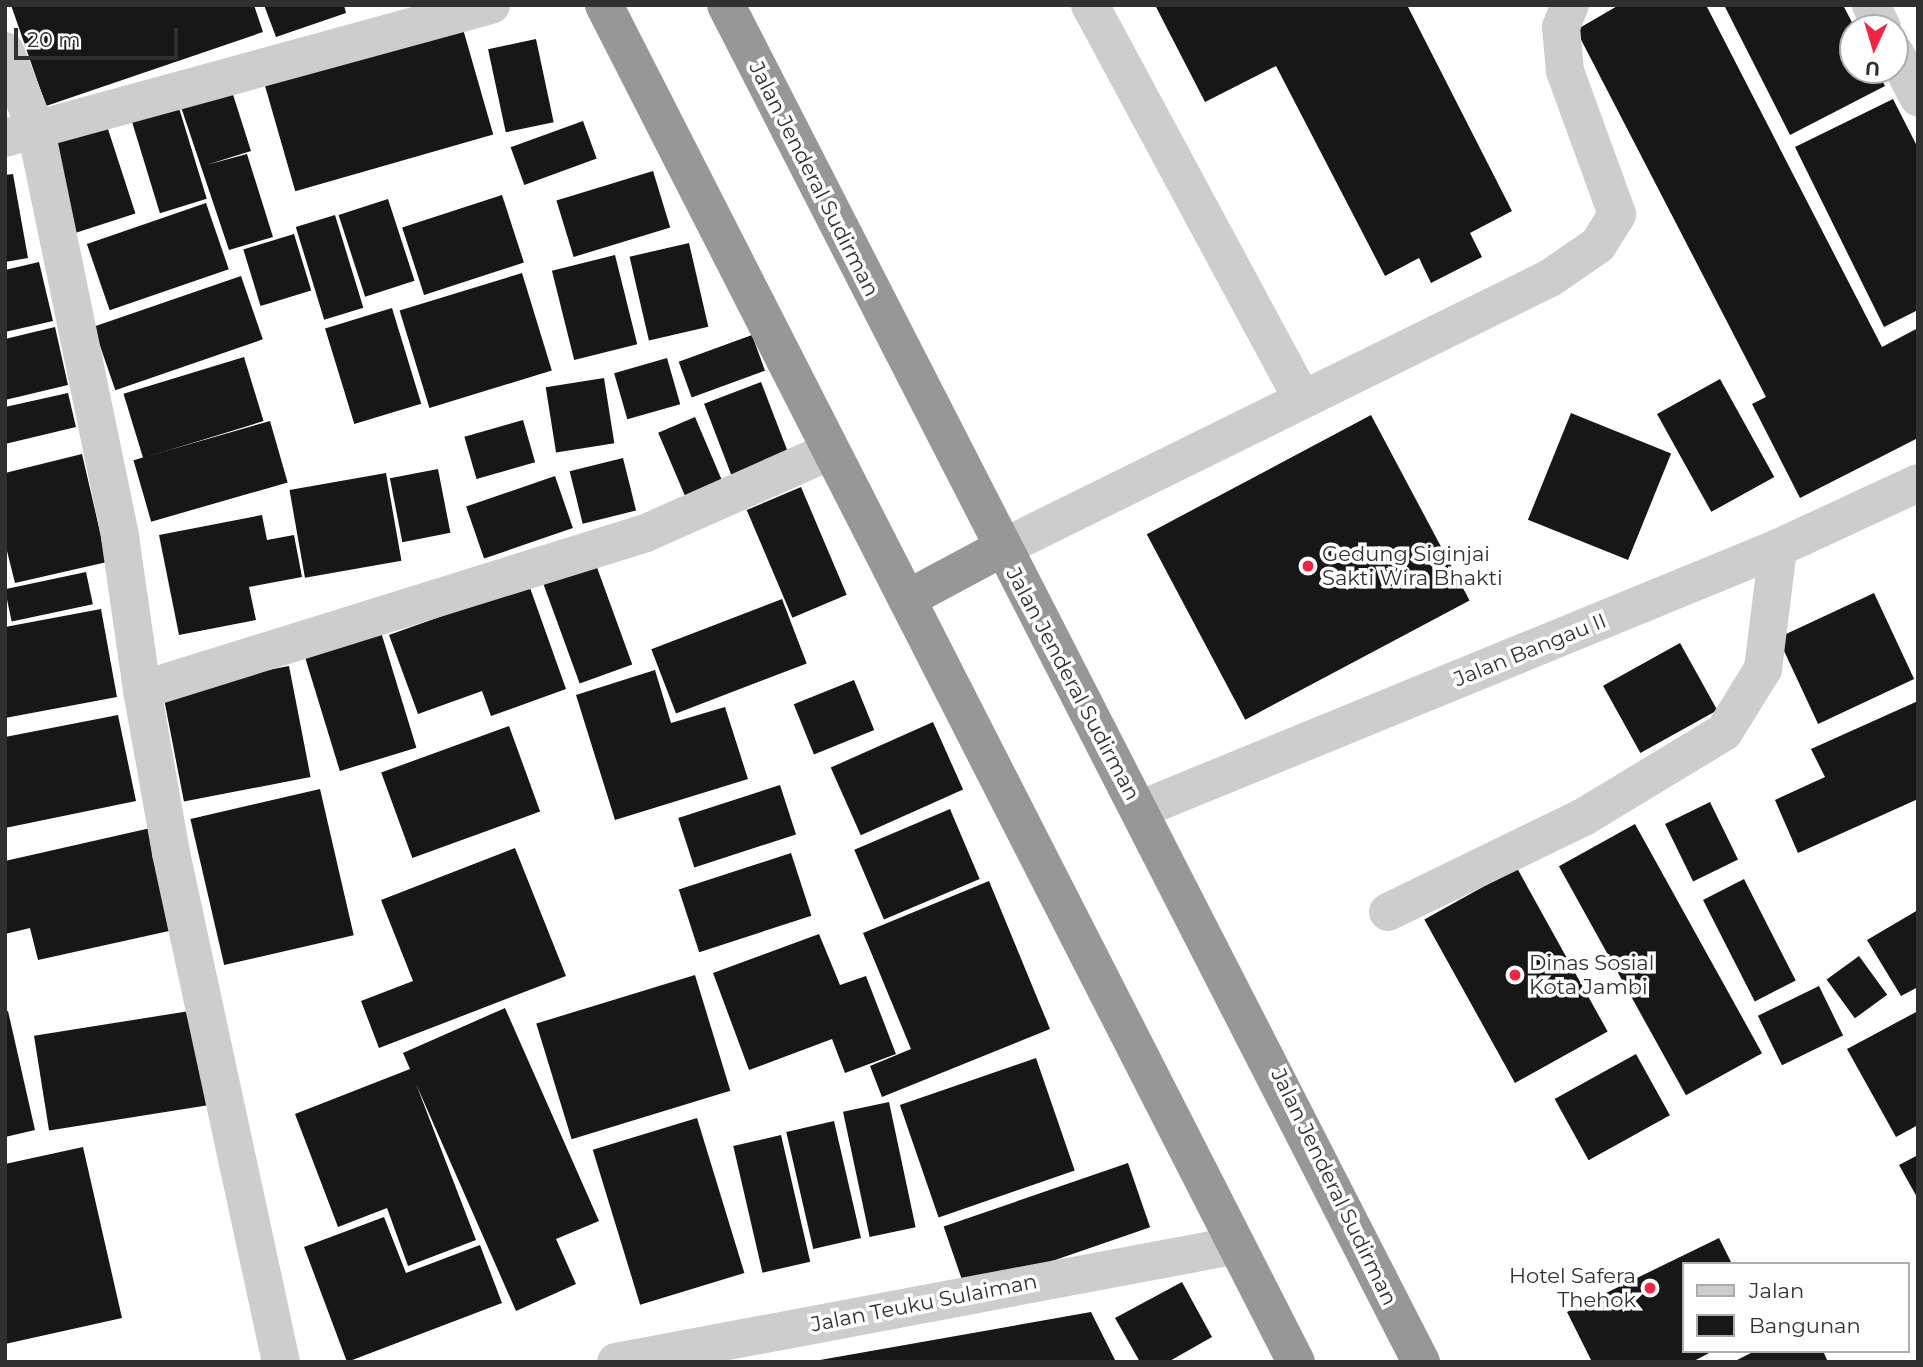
<!DOCTYPE html>
<html>
<head>
<meta charset="utf-8">
<style>
	body { margin:0 }
	#map { position:relative; width:1923px; height:1367px; overflow:hidden; background:#fff; font-family:Montserrat,sans-serif }
	div>[style] { position:absolute }
	[style*='--x'] { left:calc(var(--x)*1px); top:calc(var(--y)*1px); width:calc(var(--w)*1px); rotate:calc(var(--a)*1deg) }
	.building>* { inset:0; background:#171717; transform-origin:0 0 }
	.minor>* { height:38px; margin:-19px; padding:0 19px; transform-origin:19px; border-radius:19px; background:#cdcdcd }
	.highway>* { height:38px; margin:-19px; padding:0 19px; transform-origin:19px; border-radius:19px; background:#979797 }
	.dots>* { width:19px; height:19px; translate:-50% -50%; box-sizing:border-box; border:4px solid #fff; border-radius:50% }
	span { translate:-50% -50%; white-space:nowrap; text-align:center; line-height:1.15; -webkit-text-stroke:7px #fff; paint-order:stroke }
	.street-label { font-size:21px; color:#303030 }
	.poi-label { font-size:21px; color:#303030 }
	.left { translate:0 -50%; text-align:left }
	.right { translate:-100% -50%; text-align:right }
	.frame { position:absolute; inset:0; border:7px solid #303030; pointer-events:none }
	.legend { position:absolute; left:1682px; top:1262px; width:228px; height:91px; box-sizing:border-box; background:#fff; border:2px solid #acacac; margin:0; padding:9px 12px; list-style:none; font-size:21px; color:#303030 }
	.legend li { display:flex; align-items:center; gap:14px; height:35px }
	.legend b { width:35px; border:2px solid #acacac }
	.north { position:absolute; left:1839px; top:14px; width:70px; height:70px; box-sizing:border-box; background:#fff; border:2px solid #acacac; border-radius:50%; rotate:184deg; font-size:19px; font-weight:700; line-height:28px; text-align:center; color:#303030 }
	.north::after { content:''; display:block; margin:auto; width:24px; height:32px; background:#f62345; clip-path:polygon(50% 0,100% 100%,50% 72%,0 100%) }
	.scale { position:absolute; left:14px; top:28px; width:164px; height:32px; box-sizing:border-box; border:4px solid #303030; border-top:0; padding-left:9px; font-size:21px; line-height:24px; white-space:nowrap; color:#303030; -webkit-text-stroke:5px #fff; paint-order:stroke }
</style>
</head>
<body>
<div id="map">
	<div class="building">
		<div style="clip-path:polygon(11px 5px,254px 5px,263px 32px,46px 106px)"></div>
		<div style="clip-path:polygon(264px 5px,344px 5px,346px 13px,276px 37px)"></div>
		<div style="clip-path:polygon(1155px 5px,1407px 5px,1512px 211px,1470px 233px,1482px 257px,1431px 283px,1419px 258px,1385px 276px,1276px 66px,1205px 102px)"></div>
		<div style="clip-path:polygon(1619px 5px,1706px 5px,1882px 347px,1918px 328px,1918px 438px,1800px 498px,1752px 404px,1766px 397px,1576px 30px)"></div>
		<div style="clip-path:polygon(1724px 5px,1843px 5px,1855px 28px,1853px 70px,1877px 70px,1885px 86px,1790px 135px)"></div>
		<div style="left:461px;top:22px;width:117px;height:206px;rotate:74deg"></div>
		<div style="left:536px;top:39px;width:85px;height:49px;rotate:78deg"></div>
		<div style="clip-path:polygon(229px 82px,251px 151px,206px 165px,247px 154px,273px 237px,229px 250px,178px 98px)"></div>
		<div style="clip-path:polygon(1893px 99px,1918px 148px,1918px 310px,1884px 327px,1795px 147px)"></div>
		<div style="left:179px;top:108px;width:95px;height:49px;rotate:73deg"></div>
		<div style="left:583px;top:121px;width:40px;height:77px;rotate:70deg"></div>
		<div style="left:107px;top:126px;width:92px;height:69px;rotate:72deg"></div>
		<div style="left:653px;top:171px;width:59px;height:101px;rotate:73deg"></div>
		<div style="clip-path:polygon(13px 174px,28px 258px,5px 262px,5px 175px)"></div>
		<div style="left:502px;top:195px;width:71px;height:105px;rotate:72deg"></div>
		<div style="left:388px;top:199px;width:86px;height:52px;rotate:72deg"></div>
		<div style="left:206px;top:203px;width:70px;height:126px;rotate:71deg"></div>
		<div style="left:335px;top:215px;width:97px;height:41px;rotate:73deg"></div>
		<div style="left:294px;top:234px;width:59px;height:53px;rotate:73deg"></div>
		<div style="left:689px;top:243px;width:86px;height:61px;rotate:77deg"></div>
		<div style="left:615px;top:255px;width:92px;height:65px;rotate:76deg"></div>
		<div style="clip-path:polygon(39px 262px,53px 321px,5px 332px,5px 270px)"></div>
		<div style="left:522px;top:273px;width:102px;height:128px;rotate:73deg"></div>
		<div style="left:241px;top:276px;width:67px;height:156px;rotate:71deg"></div>
		<div style="left:392px;top:308px;width:100px;height:70px;rotate:73deg"></div>
		<div style="clip-path:polygon(55px 327px,68px 385px,5px 400px,5px 339px)"></div>
		<div style="left:752px;top:335px;width:38px;height:78px;rotate:70deg"></div>
		<div style="left:244px;top:357px;width:67px;height:126px;rotate:73deg"></div>
		<div style="left:667px;top:358px;width:48px;height:55px;rotate:74deg"></div>
		<div style="left:604px;top:378px;width:66px;height:59px;rotate:81deg"></div>
		<div style="left:1720px;top:379px;width:112px;height:72px;rotate:61deg"></div>
		<div style="left:761px;top:382px;width:90px;height:61px;rotate:69deg"></div>
		<div style="clip-path:polygon(68px 393px,76px 427px,5px 444px,5px 407px)"></div>
		<div style="left:1571px;top:413px;width:108px;height:115px;rotate:22deg"></div>
		<div style="left:1371px;top:415px;width:210px;height:254px;rotate:62deg"></div>
		<div style="left:695px;top:417px;width:74px;height:40px;rotate:67deg"></div>
		<div style="left:523px;top:420px;width:44px;height:61px;rotate:74deg"></div>
		<div style="left:270px;top:421px;width:64px;height:142px;rotate:74deg"></div>
		<div style="clip-path:polygon(82px 454px,107px 562px,15px 583px,5px 543px,5px 473px)"></div>
		<div style="left:623px;top:458px;width:54px;height:55px;rotate:76deg"></div>
		<div style="left:438px;top:469px;width:65px;height:49px;rotate:79deg"></div>
		<div style="left:386px;top:473px;width:89px;height:98px;rotate:80deg"></div>
		<div style="left:555px;top:476px;width:55px;height:94px;rotate:71deg"></div>
		<div style="left:801px;top:487px;width:117px;height:59px;rotate:67deg"></div>
		<div style="clip-path:polygon(262px 515px,267px 540px,294px 535px,302px 577px,249px 587px,256px 620px,179px 635px,159px 535px)"></div>
		<div style="left:595px;top:562px;width:109px;height:56px;rotate:70deg"></div>
		<div style="left:86px;top:572px;width:33px;height:83px;rotate:78deg"></div>
		<div style="clip-path:polygon(529px 585px,566px 689px,491px 716px,482px 691px,418px 714px,389px 635px)"></div>
		<div style="left:1874px;top:593px;width:95px;height:106px;rotate:65deg"></div>
		<div style="left:782px;top:599px;width:69px;height:140px;rotate:69deg"></div>
		<div style="clip-path:polygon(101px 609px,117px 697px,5px 718px,5px 627px)"></div>
		<div style="left:381px;top:632px;width:121px;height:80px;rotate:73deg"></div>
		<div style="left:1680px;top:643px;width:77px;height:88px;rotate:61deg"></div>
		<div style="left:289px;top:666px;width:113px;height:129px;rotate:79deg"></div>
		<div style="clip-path:polygon(655px 670px,671px 723px,725px 707px,748px 779px,615px 820px,576px 695px)"></div>
		<div style="left:854px;top:680px;width:54px;height:65px;rotate:68deg"></div>
		<div style="clip-path:polygon(1918px 701px,1918px 799px,1798px 853px,1775px 800px,1825px 777px,1811px 749px)"></div>
		<div style="clip-path:polygon(118px 715px,136px 801px,5px 828px,5px 737px)"></div>
		<div style="left:933px;top:722px;width:74px;height:112px;rotate:66deg"></div>
		<div style="left:509px;top:726px;width:91px;height:136px;rotate:70deg"></div>
		<div style="left:780px;top:785px;width:52px;height:107px;rotate:72deg"></div>
		<div style="left:320px;top:789px;width:150px;height:133px;rotate:77deg"></div>
		<div style="left:1710px;top:802px;width:64px;height:50px;rotate:64deg"></div>
		<div style="left:950px;top:809px;width:76px;height:104px;rotate:67deg"></div>
		<div style="left:1635px;top:824px;width:262px;height:87px;rotate:61deg"></div>
		<div style="clip-path:polygon(155px 827px,178px 929px,38px 960px,30px 928px,5px 934px,5px 861px)"></div>
		<div style="clip-path:polygon(515px 848px,566px 976px,379px 1048px,361px 1001px,413px 981px,381px 900px)"></div>
		<div style="left:791px;top:853px;width:66px;height:118px;rotate:72deg"></div>
		<div style="left:1517px;top:868px;width:187px;height:106px;rotate:61deg"></div>
		<div style="left:1744px;top:879px;width:114px;height:46px;rotate:63deg"></div>
		<div style="clip-path:polygon(989px 881px,1050px 1029px,882px 1097px,870px 1066px,911px 1049px,863px 933px)"></div>
		<div style="clip-path:polygon(1918px 910px,1918px 987px,1901px 996px,1867px 940px)"></div>
		<div style="clip-path:polygon(819px 934px,840px 985px,866px 976px,896px 1054px,845px 1073px,832px 1039px,749px 1070px,713px 973px)"></div>
		<div style="left:1859px;top:956px;width:48px;height:40px;rotate:54deg"></div>
		<div style="left:695px;top:975px;width:121px;height:166px;rotate:73deg"></div>
		<div style="left:1819px;top:986px;width:55px;height:68px;rotate:64deg"></div>
		<div style="clip-path:polygon(505px 1008px,599px 1221px,556px 1239px,576px 1284px,516px 1311px,416px 1084px,476px 1240px,408px 1266px,387px 1208px,338px 1227px,295px 1114px,410px 1069px,403px 1053px)"></div>
		<div style="left:196px;top:1010px;width:96px;height:164px;rotate:81deg"></div>
		<div style="clip-path:polygon(8px 1011px,35px 1130px,5px 1137px,5px 1012px)"></div>
		<div style="clip-path:polygon(1918px 1011px,1918px 1125px,1896px 1137px,1847px 1049px)"></div>
		<div style="left:1636px;top:1054px;width:70px;height:93px;rotate:61deg"></div>
		<div style="left:1036px;top:1058px;width:119px;height:144px;rotate:71deg"></div>
		<div style="left:889px;top:1102px;width:128px;height:47px;rotate:78deg"></div>
		<div style="left:697px;top:1118px;width:162px;height:109px;rotate:73deg"></div>
		<div style="left:834px;top:1121px;width:120px;height:49px;rotate:77deg"></div>
		<div style="left:781px;top:1135px;width:130px;height:49px;rotate:77deg"></div>
		<div style="clip-path:polygon(83px 1147px,122px 1318px,5px 1344px,5px 1164px)"></div>
		<div style="clip-path:polygon(1918px 1155px,1918px 1199px,1899px 1165px)"></div>
		<div style="left:1128px;top:1163px;width:68px;height:195px;rotate:71deg"></div>
		<div style="clip-path:polygon(384px 1217px,406px 1273px,480px 1245px,502px 1303px,347px 1362px,304px 1247px)"></div>
		<div style="clip-path:polygon(1719px 1238px,1732px 1264px,1683px 1264px,1683px 1351px,1713px 1351px,1692px 1362px,1592px 1362px,1567px 1312px)"></div>
		<div style="clip-path:polygon(1182px 1282px,1212px 1337px,1168px 1362px,1140px 1362px,1115px 1318px)"></div>
		<div style="clip-path:polygon(1091px 1312px,1116px 1362px,820px 1362px,820px 1360px)"></div>
		<div style="clip-path:polygon(1755px 1351px,1823px 1351px,1828px 1362px,1733px 1362px)"></div>
	</div>
	<div class="minor">
		<div style="--x:1090;--y:5;--w:445;--a:61.7"></div>
		<div style="--x:1871;--y:5;--w:25;--a:64"></div>
		<div style="--x:5;--y:51;--w:85;--a:68.6"></div>
		<div style="--x:36;--y:130;--w:416;--a:78.3"></div>
		<div style="--x:120;--y:537;--w:155;--a:81.8"></div>
		<div style="--x:142;--y:690;--w:528;--a:-17.3"></div>
		<div style="--x:646;--y:533;--w:201;--a:-24"></div>
		<div style="--x:1895;--y:53;--w:50;--a:62.4"></div>
		<div style="--x:5;--y:138;--w:504;--a:-15.3"></div>
		<div style="--x:1002;--y:548;--w:611;--a:-26.23"></div>
		<div style="--x:1550;--y:278;--w:58;--a:-34.5"></div>
		<div style="--x:1598;--y:245;--w:36;--a:-58"></div>
		<div style="--x:1617;--y:214;--w:152;--a:-110"></div>
		<div style="--x:1565;--y:71;--w:44;--a:-95.2"></div>
		<div style="--x:1561;--y:27;--w:24;--a:-68"></div>
		<div style="--x:142;--y:690;--w:166;--a:79.9"></div>
		<div style="--x:171;--y:853;--w:521;--a:77.81"></div>
		<div style="--x:1139;--y:810;--w:691;--a:-22.29"></div>
		<div style="--x:1778;--y:548;--w:154;--a:-24.9"></div>
		<div style="--x:1388;--y:912;--w:216;--a:-25.9"></div>
		<div style="--x:1582;--y:818;--w:166;--a:-31.2"></div>
		<div style="--x:1724;--y:732;--w:74;--a:-58.2"></div>
		<div style="--x:1763;--y:669;--w:122;--a:-82.9"></div>
		<div style="--x:616;--y:1362;--w:628;--a:-10.65"></div>
	</div>
	<div class="highway">
		<div style="--x:604;--y:5;--w:1523;--a:62.98"></div>
		<div style="--x:726;--y:5;--w:1525;--a:62.88"></div>
		<div style="--x:907;--y:599;--w:108;--a:-28.2"></div>
	</div>
	<div class="dots">
		<div style="left:1308px;top:566px;background:#f62345"></div>
		<div style="left:1515px;top:975px;background:#f62345"></div>
		<div style="left:1650px;top:1288px;background:#f62345"></div>
	</div>
	<div class="street-label">
		<span style="left:814px;top:179px;rotate:63deg">Jalan Jenderal Sudirman</span>
		<span style="left:1530px;top:650px;rotate:-22deg">Jalan Bangau II</span>
		<span style="left:1073px;top:684px;rotate:62deg">Jalan Jenderal Sudirman</span>
		<span style="left:1334px;top:1187px;rotate:64deg">Jalan Jenderal Sudirman</span>
		<span style="left:924px;top:1303px;rotate:-11deg">Jalan Teuku Sulaiman</span>
	</div>
	<div class="poi-label">
		<span class="left" style="left:1322px;top:566px">Gedung Siginjai<br>Sakti Wira Bhakti</span>
		<span class="left" style="left:1529px;top:975px">Dinas Sosial<br>Kota Jambi</span>
		<span class="right" style="left:1636px;top:1288px">Hotel Safera<br>Thehok</span>
	</div>
	<div class="frame"></div>
	<ul class="legend">
	<li><b style="height:9px;background:#cdcdcd"></b>Jalan</li>
	<li><b style="height:19px;background:#171717"></b>Bangunan</li>
	</ul>
	<div class="north">U</div>
	<div class="scale">20 m</div>
</div>
</body>
</html>
